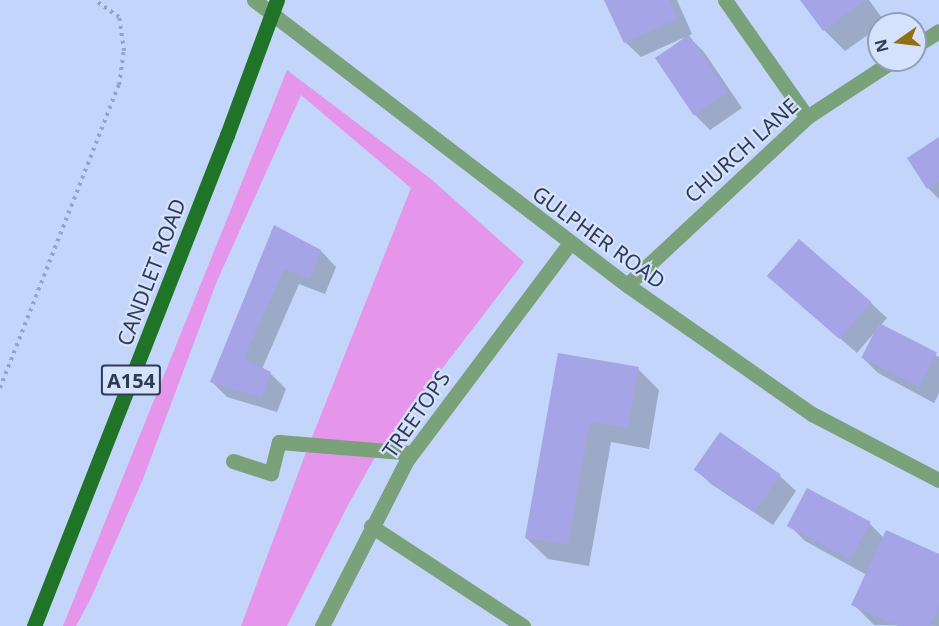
<!DOCTYPE html>
<html>
<head>
<meta charset="utf-8">
<style>
	body { margin:0 }
	#map { position:relative; width:939px; height:626px; overflow:hidden; background:#c3d5fb; font-family:"Noto Sans",sans-serif }
	div>[style] { position:absolute }
	[style*='--x'] { left:calc(var(--x)*1px); top:calc(var(--y)*1px); width:calc(var(--w)*1px); rotate:calc(var(--a)*1deg) }
	.green>* { inset:0; background:#e596eb }
	.shadow>* { inset:0; background:#0003 }
	.building>* { inset:0; background:#a5a4e6; transform-origin:0 0 }
	.path>* { height:4px; margin-top:-2px; transform-origin:0; background:repeating-linear-gradient(90deg,#95a5c8 0 3px,transparent 0 7.5px) }
	.minor>* { height:15px; margin:-7.5px; padding:0 7.5px; transform-origin:7.5px; border-radius:7.5px; background:#7aa17a }
	.tertiary>* { height:15px; margin:-7.5px; padding:0 7.5px; transform-origin:7.5px; border-radius:7.5px; background:#7aa17a }
	.primary>* { height:15px; margin:-7.5px; padding:0 7.5px; transform-origin:7.5px; border-radius:7.5px; background:#207428 }
	.primary-bridge>* { height:15px; margin:-7.5px; padding:0 7.5px; transform-origin:7.5px; border-radius:7.5px; background:#207428 }
	span { translate:-50% -50%; white-space:nowrap; text-align:center; line-height:1.15; -webkit-text-stroke:4.5px #d6e2fc; paint-order:stroke }
	.shield-label span { padding:2px 4px; background:#d6e2fc; border:2px solid; border-radius:4px; -webkit-text-stroke-width:0 }
	.shield-label { font-size:20px; color:#2f3b55; font-weight:700 }
	.street-label { font-size:21px; color:#2f3b55 }
	.north { position:absolute; left:867px; top:12px; width:60px; height:60px; box-sizing:border-box; background:#d6e2fc; border:2px solid #939fb9; border-radius:50%; rotate:256deg; font-size:16px; font-weight:700; line-height:24px; text-align:center; color:#2f3b55 }
	.north::after { content:''; display:block; margin:auto; width:21px; height:27px; background:#926f16; clip-path:polygon(50% 0,100% 100%,50% 72%,0 100%) }
</style>
</head>
<body>
<div id="map">
	<div class="green">
		<div style="clip-path:polygon(287px 70px,431px 179px,524px 262px,378px 452px,348px 505px,287px 626px,241px 626px,305px 455px,411px 188px,301px 95px,217px 281px,143px 479px,91px 598px,76px 626px,63px 626px)"></div>
	</div>
	<div class="shadow">
		<div style="clip-path:polygon(606px 0,677px 0,692px 34px,688px 36px,704px 52px,742px 108px,710px 130px,695px 115px,657px 59px,685px 37px,641px 57px,625px 42px)"></div>
		<div style="clip-path:polygon(802px 0,869px 0,885px 22px,879px 24px,879px 27px,845px 51px,824px 30px)"></div>
		<div style="clip-path:polygon(939px 139px,939px 199px,928px 188px)"></div>
		<div style="clip-path:polygon(275px 227px,321px 251px,336px 267px,325px 294px,299px 284px,262px 369px,271px 374px,286px 389px,277px 412px,227px 397px,212px 382px)"></div>
		<div style="clip-path:polygon(770px 277px,871px 303px,887px 318px,881px 325px,939px 357px,939px 393px,934px 403px,878px 373px,863px 358px,874px 333px,857px 353px)"></div>
		<div style="clip-path:polygon(560px 355px,638px 369px,659px 390px,649px 449px,611px 442px,589px 566px,548px 559px,526px 538px)"></div>
		<div style="clip-path:polygon(720px 435px,780px 476px,796px 491px,773px 525px,711px 484px,695px 469px)"></div>
		<div style="clip-path:polygon(869px 523px,884px 538px,939px 556px,939px 626px,874px 625px,853px 604px,867px 575px,805px 541px,789px 525px)"></div>
	</div>
	<div class="building">
		<div style="clip-path:polygon(604px 0,669px 0,678px 19px,624px 43px)"></div>
		<div style="clip-path:polygon(800px 0,866px 0,823px 31px)"></div>
		<div style="left:689px;top:35px;width:69px;height:41px;rotate:56deg"></div>
		<div style="clip-path:polygon(939px 137px,939px 181px,927px 189px,907px 158px)"></div>
		<div style="clip-path:polygon(274px 225px,321px 250px,310px 279px,284px 269px,244px 358px,271px 372px,262px 398px,210px 382px)"></div>
		<div style="left:799px;top:239px;width:96px;height:49px;rotate:41deg"></div>
		<div style="left:879px;top:323px;width:65px;height:39px;rotate:27deg"></div>
		<div style="clip-path:polygon(558px 353px,639px 367px,628px 428px,590px 422px,568px 545px,525px 538px)"></div>
		<div style="left:720px;top:432px;width:74px;height:46px;rotate:35deg"></div>
		<div style="left:807px;top:488px;width:72px;height:43px;rotate:28deg"></div>
		<div style="clip-path:polygon(886px 530px,939px 554px,939px 606px,930px 626px,898px 626px,851px 605px)"></div>
	</div>
	<div class="path">
		<div style="--x:0;--y:388;--w:326;--a:-68.6"></div>
		<div style="--x:119;--y:85;--w:34;--a:-82"></div>
		<div style="--x:124;--y:51;--w:34;--a:-98"></div>
		<div style="--x:119;--y:17;--w:29;--a:-145"></div>
	</div>
	<div class="minor">
		<div style="--x:725;--y:0;--w:143;--a:55"></div>
		<div style="--x:915;--y:46;--w:28;--a:-32"></div>
		<div style="--x:627;--y:285;--w:246;--a:-43"></div>
		<div style="--x:807;--y:117;--w:104;--a:-33.2"></div>
		<div style="--x:233;--y:461;--w:40;--a:18"></div>
		<div style="--x:271;--y:473;--w:32;--a:-76"></div>
		<div style="--x:279;--y:442;--w:133;--a:4.7"></div>
		<div style="--x:371;--y:526;--w:182;--a:33.3"></div>
		<div style="--x:322;--y:626;--w:186;--a:-62.9"></div>
		<div style="--x:407;--y:460;--w:271;--a:-53.1"></div>
	</div>
	<div class="tertiary">
		<div style="--x:254;--y:0;--w:469;--a:37.4"></div>
		<div style="--x:627;--y:285;--w:226;--a:34.9"></div>
		<div style="--x:812;--y:414;--w:143;--a:27.5"></div>
	</div>
	<div class="primary">
		<div style="--x:34;--y:626;--w:528;--a:-68.54"></div>
	</div>
	<div class="primary-bridge">
		<div style="--x:227;--y:135;--w:144;--a:-69.7"></div>
	</div>
	<div class="shield-label">
		<span style="left:131px;top:380px">A154</span>
	</div>
	<div class="street-label">
		<span style="left:741px;top:150px;rotate:-42deg">CHURCH LANE</span>
		<span style="left:599px;top:237px;rotate:36deg">GULPHER ROAD</span>
		<span style="left:151px;top:272px;rotate:-69deg">CANDLET ROAD</span>
		<span style="left:416px;top:414px;rotate:-55deg">TREETOPS</span>
	</div>
	<div class="north">N</div>
</div>
</body>
</html>
